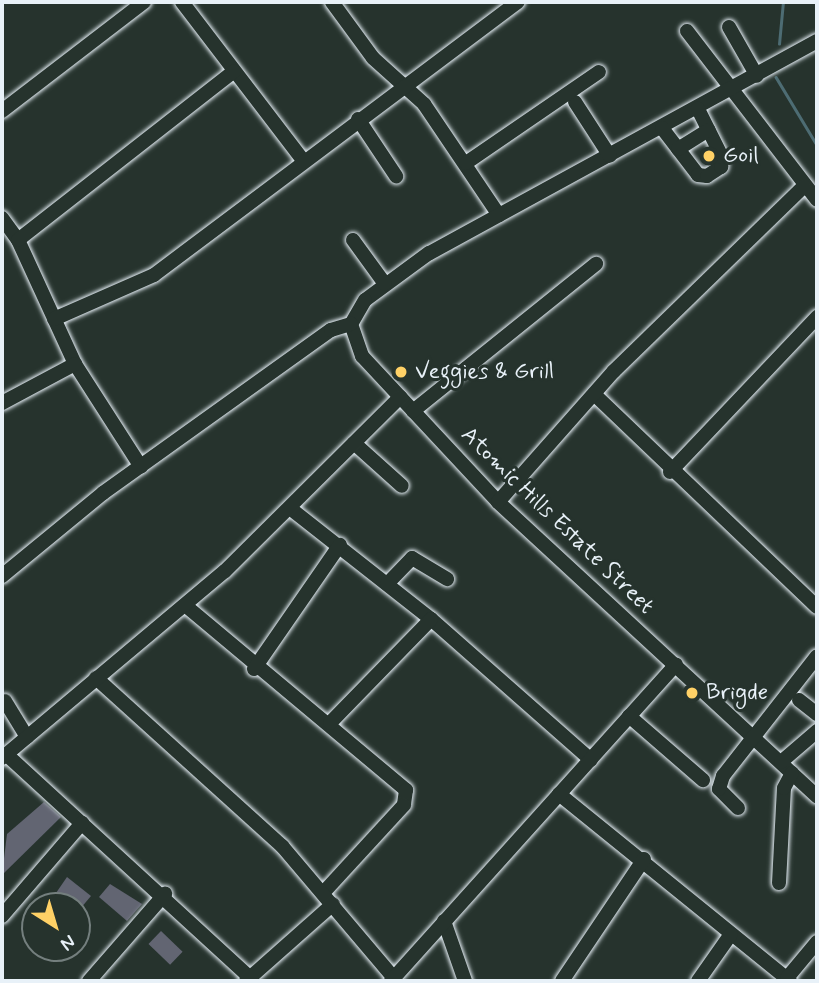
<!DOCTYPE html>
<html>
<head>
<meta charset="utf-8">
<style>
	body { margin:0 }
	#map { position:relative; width:819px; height:983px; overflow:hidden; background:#26332d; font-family:Mynerve,sans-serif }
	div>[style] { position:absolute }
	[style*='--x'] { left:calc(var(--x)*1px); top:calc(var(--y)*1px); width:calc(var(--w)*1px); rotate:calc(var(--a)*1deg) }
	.stream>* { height:2.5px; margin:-1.25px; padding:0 1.25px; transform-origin:1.25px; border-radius:1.25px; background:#4d6c73 }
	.building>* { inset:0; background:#626572; transform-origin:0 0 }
	.roads { filter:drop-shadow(0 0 2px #e8f1f8) drop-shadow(0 0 2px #e8f1f8) }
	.minor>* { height:14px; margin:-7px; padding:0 7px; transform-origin:7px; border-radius:7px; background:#26332d }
	.dots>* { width:19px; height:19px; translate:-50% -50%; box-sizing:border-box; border:4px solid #26332d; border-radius:50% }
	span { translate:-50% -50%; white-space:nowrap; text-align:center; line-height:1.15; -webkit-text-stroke:6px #26332d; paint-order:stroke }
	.poi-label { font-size:23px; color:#e8f1f8 }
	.left { translate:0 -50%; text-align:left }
	.street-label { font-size:23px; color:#e8f1f8 }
	.frame { position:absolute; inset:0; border:4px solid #e8f1f8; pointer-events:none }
	.north { position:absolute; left:21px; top:892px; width:70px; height:70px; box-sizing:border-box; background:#26332d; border:2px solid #747f7e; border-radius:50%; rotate:143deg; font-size:19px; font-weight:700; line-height:28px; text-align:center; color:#e8f1f8 }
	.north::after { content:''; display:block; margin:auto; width:24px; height:32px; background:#ffd166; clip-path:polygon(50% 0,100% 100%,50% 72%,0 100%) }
</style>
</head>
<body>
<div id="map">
	<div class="stream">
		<div style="--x:779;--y:44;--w:42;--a:-84.6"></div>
		<div style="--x:776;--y:77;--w:79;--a:58.9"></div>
	</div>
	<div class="building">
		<div style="clip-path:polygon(44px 802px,61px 817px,2px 875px,7px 834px)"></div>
		<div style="clip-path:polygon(67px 877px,91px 896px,80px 909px,47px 906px)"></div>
		<div style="clip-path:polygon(110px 884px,142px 904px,127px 921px,99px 897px)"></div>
		<div style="left:161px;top:931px;width:30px;height:18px;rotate:44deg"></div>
	</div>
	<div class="roads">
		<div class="minor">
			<div style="--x:182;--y:2;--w:198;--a:52.6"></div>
			<div style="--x:332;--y:2;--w:69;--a:53.8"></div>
			<div style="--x:373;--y:58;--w:69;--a:42"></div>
			<div style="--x:424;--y:104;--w:134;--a:56"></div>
			<div style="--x:729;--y:27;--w:56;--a:60.3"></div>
			<div style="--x:687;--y:31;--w:213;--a:52.4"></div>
			<div style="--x:817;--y:41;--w:442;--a:151.3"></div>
			<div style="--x:429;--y:253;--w:79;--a:143.7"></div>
			<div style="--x:365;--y:300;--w:28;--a:120"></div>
			<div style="--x:351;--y:324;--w:34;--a:71"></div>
			<div style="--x:362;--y:356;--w:200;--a:47"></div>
			<div style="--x:498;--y:502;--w:434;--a:42.7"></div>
			<div style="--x:575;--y:102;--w:64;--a:57.1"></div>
			<div style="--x:2;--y:111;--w:179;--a:-37.5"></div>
			<div style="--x:358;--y:119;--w:69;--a:56.3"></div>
			<div style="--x:662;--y:128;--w:59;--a:52.5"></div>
			<div style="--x:698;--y:175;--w:9;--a:6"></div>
			<div style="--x:707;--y:176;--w:17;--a:-33"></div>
			<div style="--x:721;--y:167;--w:10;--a:-84"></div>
			<div style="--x:722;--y:157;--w:54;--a:-116.6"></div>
			<div style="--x:678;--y:149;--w:36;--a:-32"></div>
			<div style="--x:466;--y:163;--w:161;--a:-34.4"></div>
			<div style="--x:2;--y:218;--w:27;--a:54"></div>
			<div style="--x:18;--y:240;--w:136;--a:65.3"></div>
			<div style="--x:75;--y:364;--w:122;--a:57.3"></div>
			<div style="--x:18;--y:240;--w:274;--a:-38"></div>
			<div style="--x:353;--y:240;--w:54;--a:54"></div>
			<div style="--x:54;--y:319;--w:109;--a:-23.7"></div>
			<div style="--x:154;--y:275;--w:455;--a:-36.9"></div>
			<div style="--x:594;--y:394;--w:308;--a:43.7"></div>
			<div style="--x:2;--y:403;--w:83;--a:-28.1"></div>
			<div style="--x:413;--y:411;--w:235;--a:-38.8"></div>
			<div style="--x:354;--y:443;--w:64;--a:41.9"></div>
			<div style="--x:670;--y:472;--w:214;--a:-46.5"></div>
			<div style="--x:498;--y:502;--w:175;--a:-48.5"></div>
			<div style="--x:614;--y:371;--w:265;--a:-44.2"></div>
			<div style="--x:291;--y:509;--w:178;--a:38.2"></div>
			<div style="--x:431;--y:619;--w:213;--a:41.4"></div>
			<div style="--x:2;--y:576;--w:131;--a:-39.4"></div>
			<div style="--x:103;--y:493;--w:280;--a:-35.6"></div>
			<div style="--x:331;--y:330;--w:21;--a:-17"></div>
			<div style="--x:387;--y:584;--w:36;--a:-46"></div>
			<div style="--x:412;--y:558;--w:41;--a:31"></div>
			<div style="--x:186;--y:606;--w:287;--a:39.9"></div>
			<div style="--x:406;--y:790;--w:15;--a:98"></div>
			<div style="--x:404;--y:805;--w:118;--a:132.6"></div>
			<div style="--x:254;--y:669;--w:151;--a:-55.3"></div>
			<div style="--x:96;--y:678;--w:251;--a:42.1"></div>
			<div style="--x:282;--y:846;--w:173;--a:49.7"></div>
			<div style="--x:799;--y:700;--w:23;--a:38"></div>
			<div style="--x:5;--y:701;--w:42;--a:58.6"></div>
			<div style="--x:629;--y:716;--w:98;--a:40.9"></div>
			<div style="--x:330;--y:723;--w:145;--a:-45.8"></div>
			<div style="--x:7;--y:755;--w:330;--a:42.5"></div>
			<div style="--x:2;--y:758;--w:291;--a:-40"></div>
			<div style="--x:225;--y:571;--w:247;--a:-44.8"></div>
			<div style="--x:781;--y:762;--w:48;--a:-40.7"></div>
			<div style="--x:559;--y:794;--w:297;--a:39"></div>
			<div style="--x:738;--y:808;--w:27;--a:-135"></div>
			<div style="--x:719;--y:789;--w:14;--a:-73"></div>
			<div style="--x:723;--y:776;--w:152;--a:-51.9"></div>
			<div style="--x:779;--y:883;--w:95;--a:-87"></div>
			<div style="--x:784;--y:788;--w:17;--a:-62"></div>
			<div style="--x:2;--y:916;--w:123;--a:-49.3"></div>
			<div style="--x:444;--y:921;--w:64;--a:70.7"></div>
			<div style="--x:787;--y:978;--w:47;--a:-50.2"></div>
			<div style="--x:89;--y:981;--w:116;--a:-48.9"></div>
			<div style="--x:246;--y:981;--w:116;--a:-41.5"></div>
			<div style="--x:391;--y:981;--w:426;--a:-48"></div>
			<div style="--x:562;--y:981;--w:147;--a:-56.1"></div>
			<div style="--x:698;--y:981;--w:57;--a:-54.9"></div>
		</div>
	</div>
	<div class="dots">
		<div style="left:709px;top:156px;background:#ffd166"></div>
		<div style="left:401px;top:372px;background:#ffd166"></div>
		<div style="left:692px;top:693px;background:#ffd166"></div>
	</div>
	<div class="poi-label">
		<span class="left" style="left:723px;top:156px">Goil</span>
		<span class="left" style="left:415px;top:372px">Veggies &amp; Grill</span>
		<span class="left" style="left:706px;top:693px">Brigde</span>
	</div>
	<div class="street-label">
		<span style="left:557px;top:521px;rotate:44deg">Atomic Hills Estate Street</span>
	</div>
	<div class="frame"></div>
	<div class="north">N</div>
</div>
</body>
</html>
